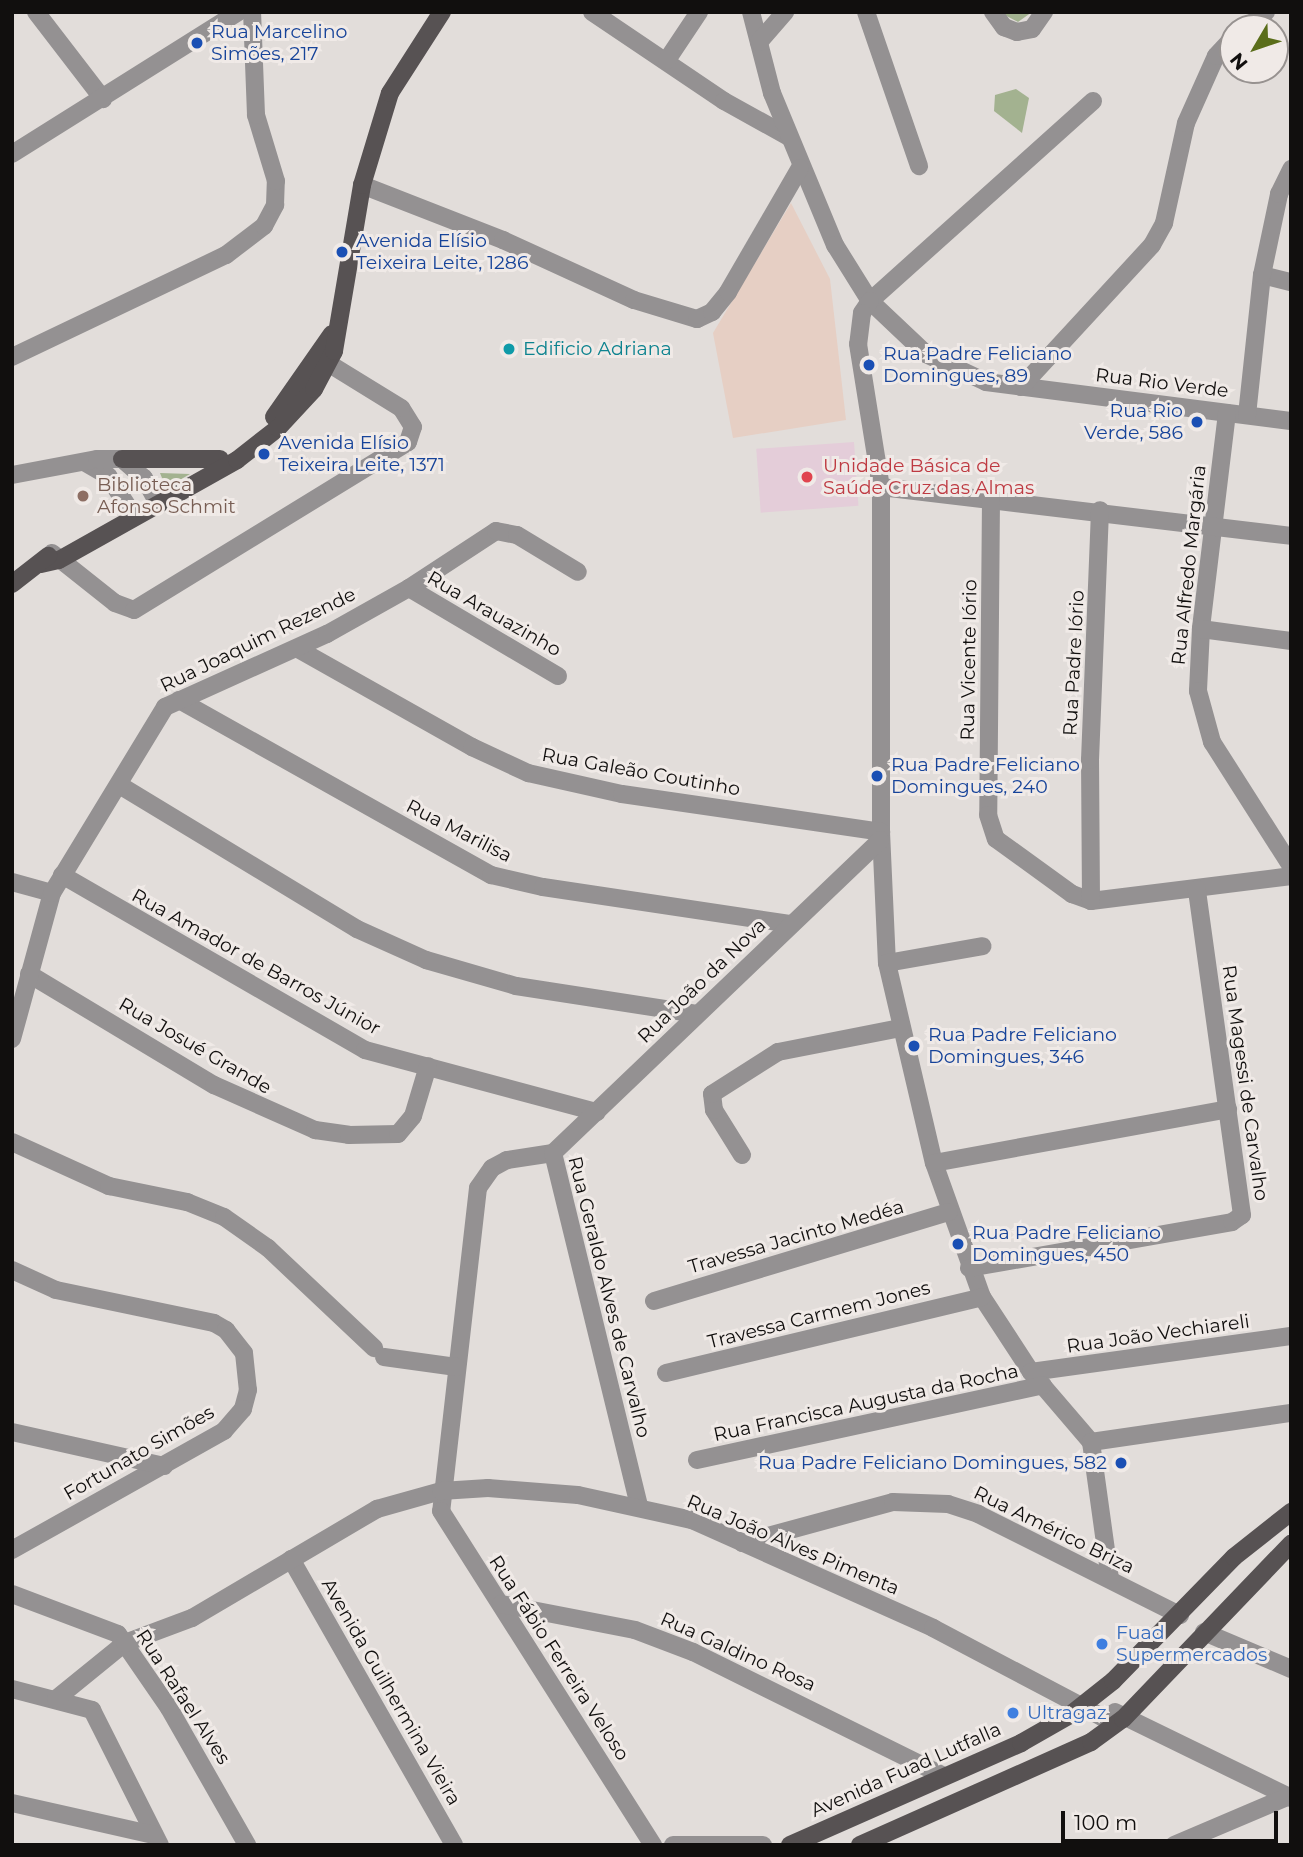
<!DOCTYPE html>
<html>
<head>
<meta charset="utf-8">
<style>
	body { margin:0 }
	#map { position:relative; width:1303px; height:1857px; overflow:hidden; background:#e2ddda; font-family:Montserrat,sans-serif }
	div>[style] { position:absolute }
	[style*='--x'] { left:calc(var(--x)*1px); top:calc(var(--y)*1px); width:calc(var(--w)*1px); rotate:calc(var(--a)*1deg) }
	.education>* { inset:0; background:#e6cfc4 }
	.medical>* { inset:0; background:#e4cdd9; transform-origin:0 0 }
	.green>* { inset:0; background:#a3b290 }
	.minor>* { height:18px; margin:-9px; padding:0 9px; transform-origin:9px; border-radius:9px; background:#949192 }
	.major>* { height:18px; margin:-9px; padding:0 9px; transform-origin:9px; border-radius:9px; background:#575253 }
	.dots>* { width:19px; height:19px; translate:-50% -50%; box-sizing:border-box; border:4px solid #f0eae7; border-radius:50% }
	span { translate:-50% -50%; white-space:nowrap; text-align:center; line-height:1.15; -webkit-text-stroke:6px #f0eae7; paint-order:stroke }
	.transit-label { font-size:19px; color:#164399 }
	.left { translate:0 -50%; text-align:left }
	.right { translate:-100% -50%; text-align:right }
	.culture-label { font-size:19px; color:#0d838f }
	.street-label { font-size:19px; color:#110f0e }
	.health-label { font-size:19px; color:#be3a42 }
	.education-label { font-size:19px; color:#785e54 }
	.shop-label { font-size:19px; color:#366cbe }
	.frame { position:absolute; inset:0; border:14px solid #110f0e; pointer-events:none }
	.north { position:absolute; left:1219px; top:14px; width:70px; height:70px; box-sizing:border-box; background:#f0eae7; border:2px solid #979290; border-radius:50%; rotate:231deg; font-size:19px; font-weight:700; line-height:28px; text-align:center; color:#110f0e }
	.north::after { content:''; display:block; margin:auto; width:24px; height:32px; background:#5a6d1a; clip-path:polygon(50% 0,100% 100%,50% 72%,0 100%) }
	.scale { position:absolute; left:1061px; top:1811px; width:217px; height:32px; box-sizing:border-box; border:4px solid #110f0e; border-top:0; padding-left:9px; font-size:21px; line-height:24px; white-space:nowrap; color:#110f0e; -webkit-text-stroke:5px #f0eae7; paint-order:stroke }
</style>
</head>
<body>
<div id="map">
	<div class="education">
		<div style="clip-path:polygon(791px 203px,830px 279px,846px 420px,733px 438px,713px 333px)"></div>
	</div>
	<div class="medical">
		<div style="left:854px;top:442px;width:64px;height:98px;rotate:86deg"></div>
	</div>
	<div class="green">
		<div style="clip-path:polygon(999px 12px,1032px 12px,1018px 22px)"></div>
		<div style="clip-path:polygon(1016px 89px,1029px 98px,1022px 133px,994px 111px,995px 95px)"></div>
		<div style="clip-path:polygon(160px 473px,190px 474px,166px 488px)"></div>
	</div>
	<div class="minor">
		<div style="--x:36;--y:12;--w:110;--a:52.4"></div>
		<div style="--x:592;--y:12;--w:159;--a:34"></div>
		<div style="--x:724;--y:101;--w:74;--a:29"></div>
		<div style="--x:751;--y:12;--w:84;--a:75.5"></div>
		<div style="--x:772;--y:93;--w:165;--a:67.5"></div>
		<div style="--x:835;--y:245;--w:66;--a:58"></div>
		<div style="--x:870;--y:301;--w:77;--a:43.4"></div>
		<div style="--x:926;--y:354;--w:66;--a:25"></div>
		<div style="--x:986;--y:382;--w:307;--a:7.3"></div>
		<div style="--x:866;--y:12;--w:163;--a:71"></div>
		<div style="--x:993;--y:12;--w:19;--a:54"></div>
		<div style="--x:1004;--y:27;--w:14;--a:21"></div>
		<div style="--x:1017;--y:32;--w:15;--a:-11"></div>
		<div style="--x:1032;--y:29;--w:21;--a:-55"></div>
		<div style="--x:1246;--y:28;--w:26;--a:-39"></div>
		<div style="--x:759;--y:42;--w:40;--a:-49"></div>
		<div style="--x:667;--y:60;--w:58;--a:-56.3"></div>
		<div style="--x:1093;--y:101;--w:300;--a:138.1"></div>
		<div style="--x:870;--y:301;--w:14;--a:124"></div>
		<div style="--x:862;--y:313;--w:31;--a:97"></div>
		<div style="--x:858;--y:344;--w:145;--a:80.9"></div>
		<div style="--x:881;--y:487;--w:345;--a:90"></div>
		<div style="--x:881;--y:832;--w:131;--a:87.4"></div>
		<div style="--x:887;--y:963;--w:205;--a:76.8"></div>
		<div style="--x:934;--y:1163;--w:142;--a:70.3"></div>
		<div style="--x:982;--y:1297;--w:90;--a:56.8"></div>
		<div style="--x:1031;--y:1372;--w:92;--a:49.4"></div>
		<div style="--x:1091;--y:1442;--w:138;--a:82.1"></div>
		<div style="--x:12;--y:154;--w:267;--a:-32.1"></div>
		<div style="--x:362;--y:185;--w:151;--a:21.3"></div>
		<div style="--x:503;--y:240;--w:144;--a:24.6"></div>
		<div style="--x:634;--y:300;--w:66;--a:16.8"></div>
		<div style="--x:697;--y:319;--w:17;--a:-25"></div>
		<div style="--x:712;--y:312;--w:26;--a:-51"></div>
		<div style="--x:728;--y:292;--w:143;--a:-59.9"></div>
		<div style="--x:1262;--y:275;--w:30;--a:14"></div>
		<div style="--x:12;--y:357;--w:237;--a:-25.5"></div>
		<div style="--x:226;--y:255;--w:48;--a:-37.3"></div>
		<div style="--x:264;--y:226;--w:24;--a:-62"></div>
		<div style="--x:275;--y:205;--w:24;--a:-88"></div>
		<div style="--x:276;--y:181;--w:69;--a:-106.9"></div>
		<div style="--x:256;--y:115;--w:103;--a:-92.2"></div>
		<div style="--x:1021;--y:387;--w:193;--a:-47.3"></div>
		<div style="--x:1152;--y:245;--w:25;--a:-61"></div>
		<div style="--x:1164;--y:223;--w:102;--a:-77.6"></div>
		<div style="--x:1186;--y:123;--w:73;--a:-65.9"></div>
		<div style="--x:1216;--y:56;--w:25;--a:-47"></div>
		<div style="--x:1227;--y:413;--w:218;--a:96.9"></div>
		<div style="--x:1201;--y:629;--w:62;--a:92.8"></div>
		<div style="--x:1198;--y:691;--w:53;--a:74.6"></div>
		<div style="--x:1212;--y:742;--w:147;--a:57.5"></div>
		<div style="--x:1247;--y:415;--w:141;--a:-83.9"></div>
		<div style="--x:1262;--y:275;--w:83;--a:-78.1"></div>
		<div style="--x:1279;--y:194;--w:28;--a:-64"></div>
		<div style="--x:84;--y:462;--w:28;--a:30"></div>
		<div style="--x:108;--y:476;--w:48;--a:57"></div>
		<div style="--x:12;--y:475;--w:86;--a:-10.7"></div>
		<div style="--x:97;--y:459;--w:25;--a:0"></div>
		<div style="--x:122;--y:459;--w:29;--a:41"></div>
		<div style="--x:144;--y:478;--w:29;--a:61"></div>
		<div style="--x:881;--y:487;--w:413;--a:6.8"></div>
		<div style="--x:991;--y:499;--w:316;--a:90.5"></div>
		<div style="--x:988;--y:815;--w:25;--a:72"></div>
		<div style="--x:996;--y:839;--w:94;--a:35.9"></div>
		<div style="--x:1072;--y:894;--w:20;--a:20"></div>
		<div style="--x:1091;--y:901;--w:202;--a:-7.1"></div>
		<div style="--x:52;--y:553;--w:80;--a:38.4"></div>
		<div style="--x:115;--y:603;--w:20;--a:20"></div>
		<div style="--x:134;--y:610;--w:321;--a:-31.5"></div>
		<div style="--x:408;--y:442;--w:16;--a:-72"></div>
		<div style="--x:413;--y:427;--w:22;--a:-122"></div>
		<div style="--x:401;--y:408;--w:97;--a:-148.4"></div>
		<div style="--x:409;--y:588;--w:173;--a:30.6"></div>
		<div style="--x:1201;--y:629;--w:91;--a:7.6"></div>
		<div style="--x:298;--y:649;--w:200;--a:29.4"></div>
		<div style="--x:472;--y:747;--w:62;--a:24.9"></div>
		<div style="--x:528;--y:773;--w:96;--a:12.6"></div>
		<div style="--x:622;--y:794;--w:262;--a:8.3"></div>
		<div style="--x:179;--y:700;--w:358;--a:29.3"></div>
		<div style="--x:491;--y:875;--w:53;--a:13"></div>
		<div style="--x:543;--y:887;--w:251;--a:8.5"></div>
		<div style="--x:121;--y:786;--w:276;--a:31.2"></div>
		<div style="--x:357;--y:929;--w:76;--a:24.2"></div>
		<div style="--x:426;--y:960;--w:94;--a:16.1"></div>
		<div style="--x:516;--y:986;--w:183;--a:8.8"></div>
		<div style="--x:62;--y:875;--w:350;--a:30"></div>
		<div style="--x:365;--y:1050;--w:240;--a:15"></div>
		<div style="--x:12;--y:882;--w:41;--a:15.4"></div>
		<div style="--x:1091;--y:901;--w:141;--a:-90.4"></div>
		<div style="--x:1090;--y:760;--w:250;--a:-87.7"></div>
		<div style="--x:887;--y:963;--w:97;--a:-10"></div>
		<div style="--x:29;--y:974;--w:216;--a:31"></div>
		<div style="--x:214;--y:1085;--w:111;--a:24"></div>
		<div style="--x:315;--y:1130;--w:34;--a:8"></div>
		<div style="--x:349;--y:1135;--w:49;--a:-1.2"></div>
		<div style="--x:398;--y:1134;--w:23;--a:-50"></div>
		<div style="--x:413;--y:1116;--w:52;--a:-73.3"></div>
		<div style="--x:12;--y:1039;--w:151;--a:-74.7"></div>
		<div style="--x:52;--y:893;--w:218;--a:-58.7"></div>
		<div style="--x:165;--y:707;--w:178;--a:-24.3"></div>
		<div style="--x:327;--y:634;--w:94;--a:-29.3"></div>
		<div style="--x:409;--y:588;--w:104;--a:-33.2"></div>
		<div style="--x:496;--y:531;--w:21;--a:11"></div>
		<div style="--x:517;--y:535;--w:71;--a:31.2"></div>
		<div style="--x:12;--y:1142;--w:107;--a:24.4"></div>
		<div style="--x:109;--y:1186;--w:80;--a:11.6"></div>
		<div style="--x:187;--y:1202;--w:40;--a:22"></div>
		<div style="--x:224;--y:1217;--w:54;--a:35.2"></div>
		<div style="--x:268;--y:1248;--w:146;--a:43.3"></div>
		<div style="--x:553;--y:1153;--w:47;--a:171.3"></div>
		<div style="--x:507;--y:1160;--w:17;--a:152"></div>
		<div style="--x:492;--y:1168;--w:24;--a:125"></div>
		<div style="--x:478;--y:1188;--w:325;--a:96.5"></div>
		<div style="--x:441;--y:1511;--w:396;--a:57.6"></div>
		<div style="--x:553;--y:1153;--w:453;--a:-43.7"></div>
		<div style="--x:553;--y:1153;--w:363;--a:76.3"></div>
		<div style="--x:742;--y:1155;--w:53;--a:-121.9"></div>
		<div style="--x:714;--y:1110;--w:16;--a:-97"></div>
		<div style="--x:712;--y:1094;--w:78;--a:-32.5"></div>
		<div style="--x:778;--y:1052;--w:124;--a:-11.1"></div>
		<div style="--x:934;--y:1163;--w:299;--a:-10.4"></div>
		<div style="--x:969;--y:1268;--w:267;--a:-9.9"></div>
		<div style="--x:1232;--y:1222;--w:12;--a:-35"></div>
		<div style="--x:1242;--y:1215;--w:329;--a:-97.9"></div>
		<div style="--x:12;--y:1270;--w:48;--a:24.4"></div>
		<div style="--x:56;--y:1290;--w:161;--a:11.8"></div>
		<div style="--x:214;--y:1323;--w:14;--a:30"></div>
		<div style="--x:226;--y:1330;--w:29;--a:52"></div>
		<div style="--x:244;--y:1353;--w:37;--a:84"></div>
		<div style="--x:248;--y:1390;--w:20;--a:105"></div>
		<div style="--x:243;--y:1409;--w:29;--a:131"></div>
		<div style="--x:224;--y:1431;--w:243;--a:150.7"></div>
		<div style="--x:654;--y:1301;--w:308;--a:-16.8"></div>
		<div style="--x:384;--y:1357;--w:73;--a:7.9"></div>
		<div style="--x:1031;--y:1372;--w:262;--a:-7.9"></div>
		<div style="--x:666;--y:1373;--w:325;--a:-13.5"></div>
		<div style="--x:12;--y:1432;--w:156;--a:12.6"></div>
		<div style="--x:1091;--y:1442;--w:202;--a:-8.3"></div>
		<div style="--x:697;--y:1460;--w:354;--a:-12.2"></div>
		<div style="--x:742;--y:1543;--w:156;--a:-15.2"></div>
		<div style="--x:893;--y:1502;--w:55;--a:2.1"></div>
		<div style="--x:948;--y:1504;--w:32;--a:18"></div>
		<div style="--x:978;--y:1514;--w:226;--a:26.6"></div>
		<div style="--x:291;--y:1559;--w:329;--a:60.3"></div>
		<div style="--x:12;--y:1594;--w:113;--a:20.7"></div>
		<div style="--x:118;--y:1634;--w:90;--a:55.4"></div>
		<div style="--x:169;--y:1708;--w:158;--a:60.3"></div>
		<div style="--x:501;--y:1604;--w:136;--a:11"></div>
		<div style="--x:635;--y:1630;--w:62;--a:20.8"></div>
		<div style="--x:693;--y:1652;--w:280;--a:26.3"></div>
		<div style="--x:1204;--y:1632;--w:95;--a:23"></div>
		<div style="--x:12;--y:1689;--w:83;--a:14.7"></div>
		<div style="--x:92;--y:1710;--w:151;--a:63.3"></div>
		<div style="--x:56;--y:1699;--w:89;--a:-39.1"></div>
		<div style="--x:125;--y:1643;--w:72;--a:-20.5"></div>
		<div style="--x:192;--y:1618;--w:215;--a:-30.5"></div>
		<div style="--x:377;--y:1509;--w:66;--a:-15.7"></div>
		<div style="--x:441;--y:1491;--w:47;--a:-3.7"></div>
		<div style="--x:488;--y:1488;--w:90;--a:4.4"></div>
		<div style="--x:578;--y:1495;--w:117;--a:12.4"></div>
		<div style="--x:692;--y:1520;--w:264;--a:24.1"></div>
		<div style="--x:933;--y:1628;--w:191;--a:27.8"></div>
		<div style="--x:1102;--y:1717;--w:21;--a:5"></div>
		<div style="--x:1115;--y:1712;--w:196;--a:26"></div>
		<div style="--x:12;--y:1803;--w:146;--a:12.7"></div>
		<div style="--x:673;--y:1845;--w:90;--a:0"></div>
		<div style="--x:1174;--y:1845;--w:123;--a:-23"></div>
	</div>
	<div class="major">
		<div style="--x:274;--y:417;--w:101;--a:-55.1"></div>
		<div style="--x:122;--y:459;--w:98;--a:0"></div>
		<div style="--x:41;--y:564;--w:18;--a:-13"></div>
		<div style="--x:59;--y:560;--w:204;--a:-29.3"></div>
		<div style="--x:237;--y:460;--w:52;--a:-38"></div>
		<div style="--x:278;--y:428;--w:53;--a:-47.3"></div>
		<div style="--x:314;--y:389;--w:43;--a:-62.2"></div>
		<div style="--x:334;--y:351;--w:168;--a:-80.4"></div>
		<div style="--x:362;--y:185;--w:96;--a:-73.1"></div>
		<div style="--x:390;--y:93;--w:96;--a:-57.3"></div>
		<div style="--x:12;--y:584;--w:46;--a:-37.9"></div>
		<div style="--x:790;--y:1845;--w:253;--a:-23.8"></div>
		<div style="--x:1021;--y:1743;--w:56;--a:-29.7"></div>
		<div style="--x:1070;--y:1715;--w:55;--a:-38.3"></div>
		<div style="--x:1113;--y:1681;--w:173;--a:-45.7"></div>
		<div style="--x:1234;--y:1557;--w:73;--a:-38.3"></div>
		<div style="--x:860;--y:1845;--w:253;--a:-24"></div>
		<div style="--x:1091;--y:1742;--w:39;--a:-36"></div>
		<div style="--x:1123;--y:1719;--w:243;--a:-46.2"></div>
	</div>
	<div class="dots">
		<div style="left:197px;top:43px;background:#1a4fb4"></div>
		<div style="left:342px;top:252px;background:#1a4fb4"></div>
		<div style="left:509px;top:349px;background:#0f9aa8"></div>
		<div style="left:869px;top:365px;background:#1a4fb4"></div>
		<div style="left:1197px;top:422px;background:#1a4fb4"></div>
		<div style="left:264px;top:454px;background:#1a4fb4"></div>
		<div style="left:807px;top:477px;background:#e0444e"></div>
		<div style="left:83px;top:496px;background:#8d6e63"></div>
		<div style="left:877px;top:776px;background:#1a4fb4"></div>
		<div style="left:914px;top:1046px;background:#1a4fb4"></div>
		<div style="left:958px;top:1244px;background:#1a4fb4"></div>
		<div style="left:1121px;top:1463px;background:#1a4fb4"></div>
		<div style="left:1102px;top:1644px;background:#3f7fe0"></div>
		<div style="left:1013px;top:1713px;background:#3f7fe0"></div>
	</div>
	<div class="transit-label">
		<span class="left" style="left:211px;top:43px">Rua Marcelino<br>Simões, 217</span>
		<span class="left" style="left:356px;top:252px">Avenida Elísio<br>Teixeira Leite, 1286</span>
		<span class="left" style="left:883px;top:365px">Rua Padre Feliciano<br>Domingues, 89</span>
		<span class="right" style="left:1183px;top:422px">Rua Rio<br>Verde, 586</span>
		<span class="left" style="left:278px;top:454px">Avenida Elísio<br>Teixeira Leite, 1371</span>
		<span class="left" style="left:891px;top:776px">Rua Padre Feliciano<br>Domingues, 240</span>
		<span class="left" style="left:928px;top:1046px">Rua Padre Feliciano<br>Domingues, 346</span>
		<span class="left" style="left:972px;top:1244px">Rua Padre Feliciano<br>Domingues, 450</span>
		<span class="right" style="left:1107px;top:1463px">Rua Padre Feliciano Domingues, 582</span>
	</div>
	<div class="culture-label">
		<span class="left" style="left:523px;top:349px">Edificio Adriana</span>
	</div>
	<div class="street-label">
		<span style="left:1162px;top:383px;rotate:7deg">Rua Rio Verde</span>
		<span style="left:1189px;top:565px;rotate:-84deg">Rua Alfredo Margária</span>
		<span style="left:494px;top:614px;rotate:30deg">Rua Arauazinho</span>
		<span style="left:258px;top:640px;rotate:-26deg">Rua Joaquim Rezende</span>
		<span style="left:969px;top:660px;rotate:-89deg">Rua Vicente Iório</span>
		<span style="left:1074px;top:663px;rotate:-87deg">Rua Padre Iório</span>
		<span style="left:641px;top:772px;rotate:10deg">Rua Galeão Coutinho</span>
		<span style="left:459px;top:831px;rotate:27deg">Rua Marilisa</span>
		<span style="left:256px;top:962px;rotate:29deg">Rua Amador de Barros Júnior</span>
		<span style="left:702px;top:981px;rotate:-44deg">Rua João da Nova</span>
		<span style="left:195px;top:1046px;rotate:30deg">Rua Josué Grande</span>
		<span style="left:1245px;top:1083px;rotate:82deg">Rua Magessi de Carvalho</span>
		<span style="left:796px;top:1237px;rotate:-16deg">Travessa Jacinto Medéa</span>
		<span style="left:609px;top:1297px;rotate:76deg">Rua Geraldo Alves de Carvalho</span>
		<span style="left:819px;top:1315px;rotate:-14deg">Travessa Carmem Jones</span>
		<span style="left:1158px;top:1334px;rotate:-8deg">Rua João Vechiareli</span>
		<span style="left:866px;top:1403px;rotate:-12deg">Rua Francisca Augusta da Rocha</span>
		<span style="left:139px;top:1453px;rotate:-30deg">Fortunato Simões</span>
		<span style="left:1054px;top:1530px;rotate:26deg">Rua Américo Briza</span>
		<span style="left:793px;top:1545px;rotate:23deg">Rua João Alves Pimenta</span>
		<span style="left:738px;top:1652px;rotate:24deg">Rua Galdino Rosa</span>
		<span style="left:559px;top:1658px;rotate:57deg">Rua Fábio Ferreira Veloso</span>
		<span style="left:391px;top:1692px;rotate:60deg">Avenida Guilhermina Vieira</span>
		<span style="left:183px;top:1697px;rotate:57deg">Rua Rafael Alves</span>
		<span style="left:906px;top:1770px;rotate:-24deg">Avenida Fuad Lutfalla</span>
	</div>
	<div class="health-label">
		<span class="left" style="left:823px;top:477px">Unidade Básica de<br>Saúde Cruz das Almas</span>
	</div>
	<div class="education-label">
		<span class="left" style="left:97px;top:496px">Biblioteca<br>Afonso Schmit</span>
	</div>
	<div class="shop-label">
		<span class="left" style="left:1116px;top:1644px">Fuad<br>Supermercados</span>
		<span class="left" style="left:1027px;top:1713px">Ultragaz</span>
	</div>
	<div class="frame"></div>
	<div class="north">N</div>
	<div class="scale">100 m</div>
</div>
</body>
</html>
